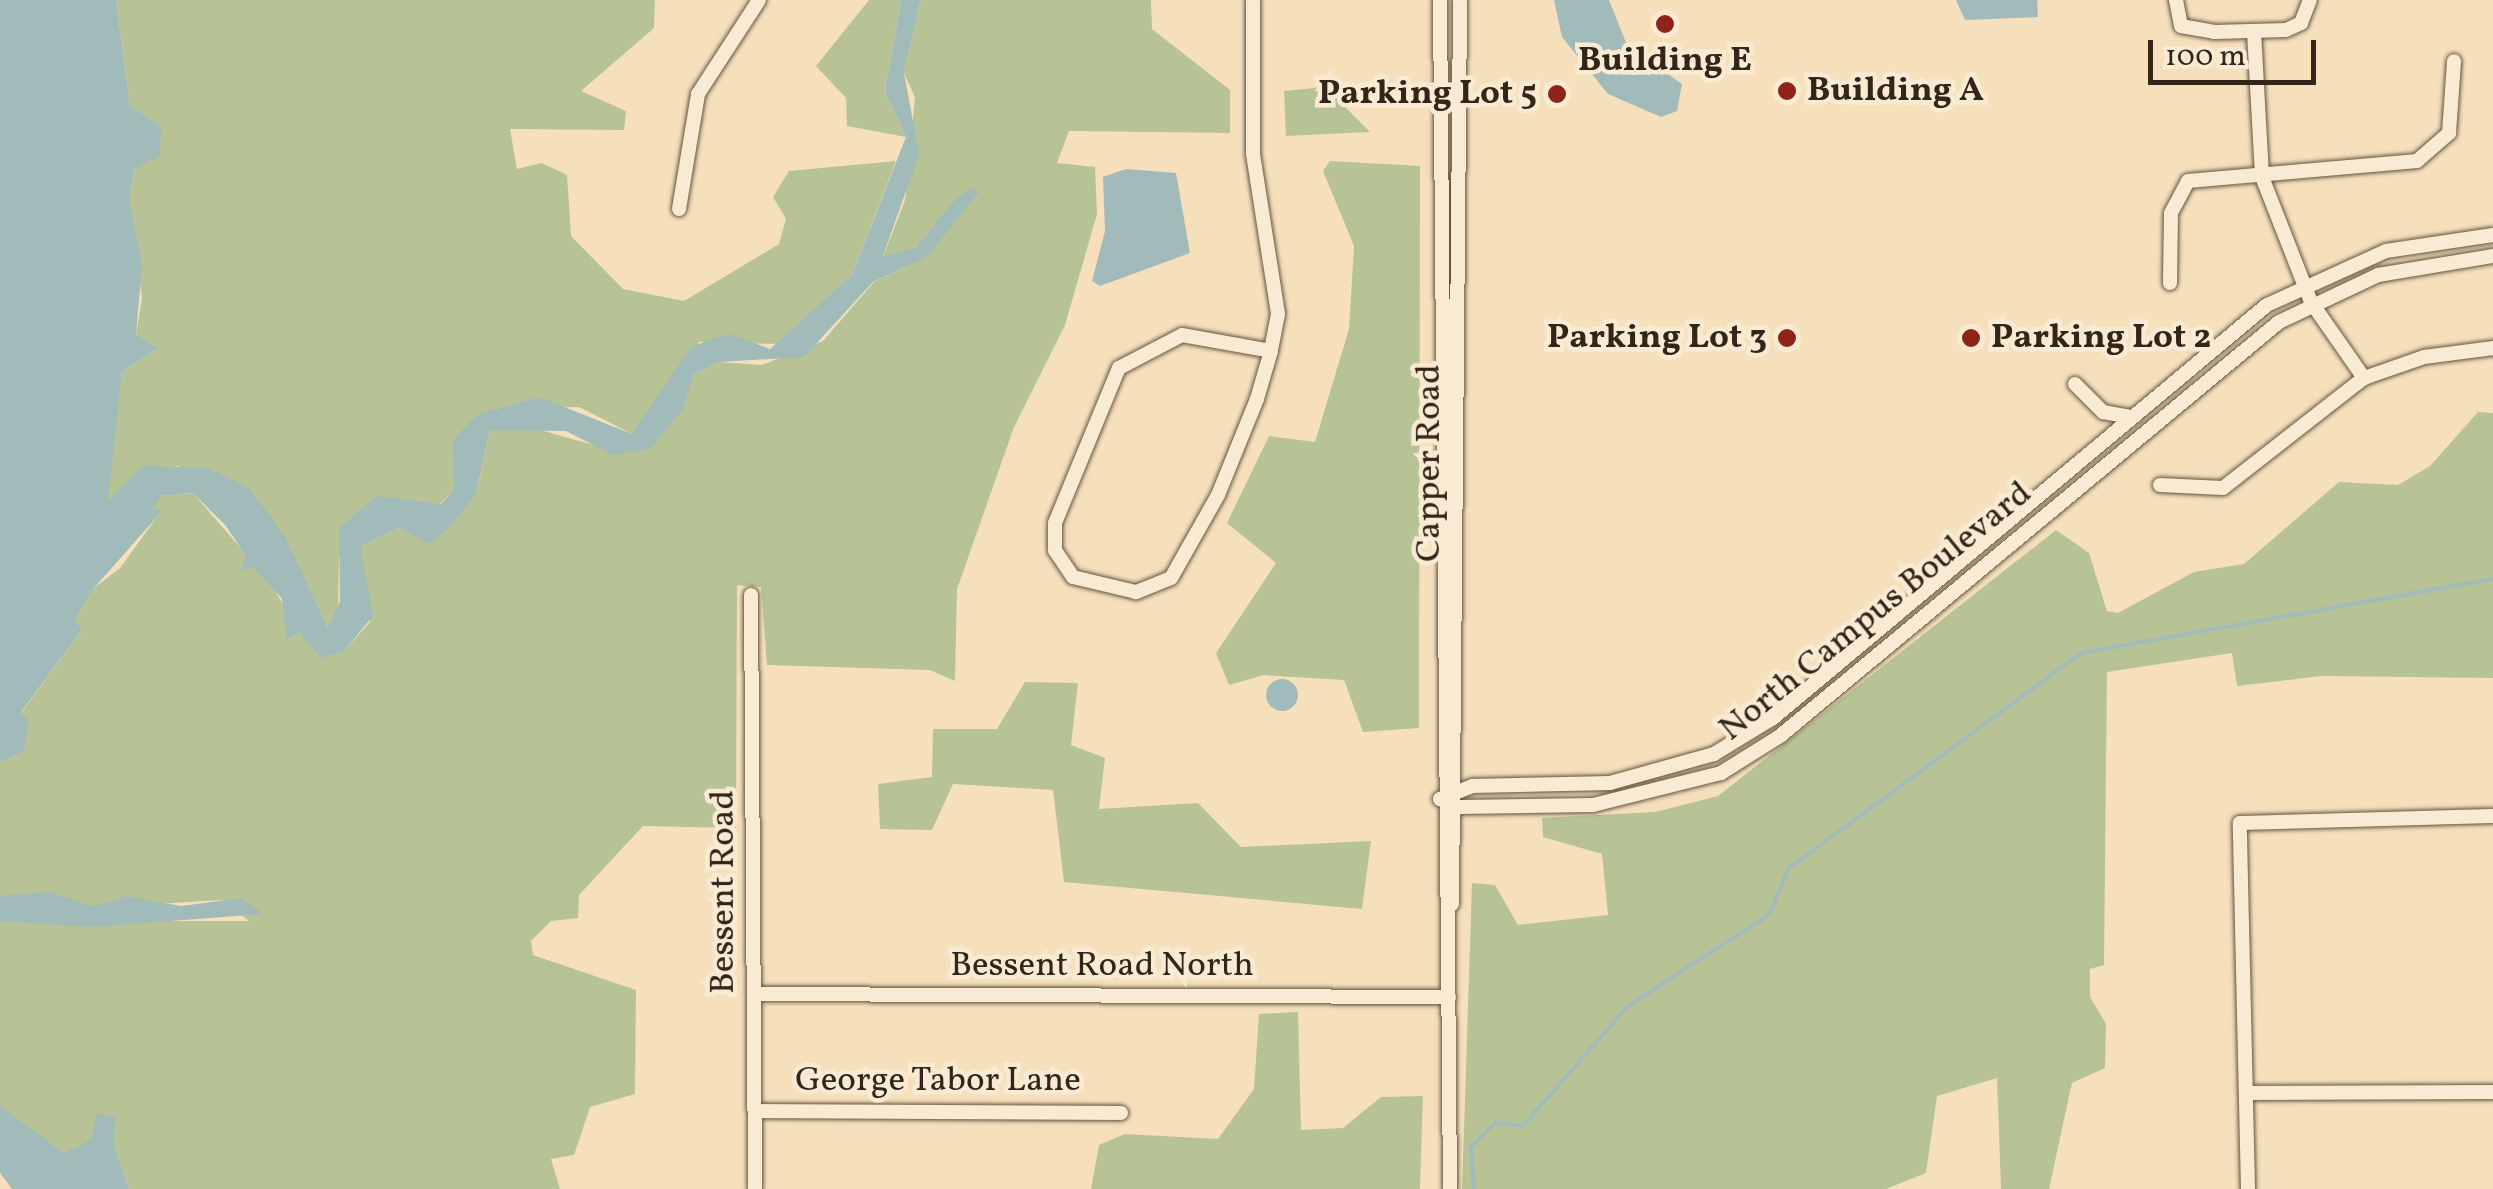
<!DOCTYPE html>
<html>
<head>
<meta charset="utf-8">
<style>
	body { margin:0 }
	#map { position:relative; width:2493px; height:1189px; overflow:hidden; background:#f6e0bc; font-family:Vollkorn,serif }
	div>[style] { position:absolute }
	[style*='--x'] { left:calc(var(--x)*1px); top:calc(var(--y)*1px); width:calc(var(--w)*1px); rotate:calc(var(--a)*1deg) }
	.green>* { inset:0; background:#b7c395 }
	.water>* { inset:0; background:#a0bbba }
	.round { border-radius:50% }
	.stream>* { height:4px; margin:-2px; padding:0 2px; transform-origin:2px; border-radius:2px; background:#a0bbba }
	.roads { filter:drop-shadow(0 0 2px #645441) drop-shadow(0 0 2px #645441) }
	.minor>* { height:14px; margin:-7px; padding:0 7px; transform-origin:7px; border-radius:7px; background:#f9ebd3 }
	.dots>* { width:28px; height:28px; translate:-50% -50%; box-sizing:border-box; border:5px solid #f9ebd3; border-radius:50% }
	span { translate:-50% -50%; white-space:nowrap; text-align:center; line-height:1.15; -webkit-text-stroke:9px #f9ebd3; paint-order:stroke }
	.poi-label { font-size:35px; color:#332618; font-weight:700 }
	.left { translate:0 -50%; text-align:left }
	.right { translate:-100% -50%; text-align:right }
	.street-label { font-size:35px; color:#332618 }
	.scale { position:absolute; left:2148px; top:40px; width:168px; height:45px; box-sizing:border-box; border:5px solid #332618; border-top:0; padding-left:12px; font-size:30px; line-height:35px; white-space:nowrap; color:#332618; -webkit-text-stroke:8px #f9ebd3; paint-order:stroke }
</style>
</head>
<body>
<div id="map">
	<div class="green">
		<div style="clip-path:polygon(116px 0,655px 0,654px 28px,581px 91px,626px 111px,624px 130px,510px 129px,517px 169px,542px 163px,567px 175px,571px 236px,623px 289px,684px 301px,779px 244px,786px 219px,773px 197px,789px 171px,896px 161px,852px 275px,778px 344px,699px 342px,632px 434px,579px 407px,497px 409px,456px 447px,454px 489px,440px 504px,373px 501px,339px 557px,338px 618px,328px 628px,285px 537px,251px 500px,178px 466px,132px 477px,117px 502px,106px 501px,122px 372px,159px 348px,136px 335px,142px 298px,129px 198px,144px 123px,130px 106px)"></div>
		<div style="clip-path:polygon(869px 0,901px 0,885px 92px,906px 137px,847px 126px,846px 98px,816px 66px)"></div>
		<div style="clip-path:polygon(921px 0,1151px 0,1152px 29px,1230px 90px,1230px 133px,1069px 131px,1057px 163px,1095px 167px,1097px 214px,1065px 325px,1014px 427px,957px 589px,955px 681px,930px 670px,767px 665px,761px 587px,737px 585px,736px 828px,643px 826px,579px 895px,578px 918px,551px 921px,531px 941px,533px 955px,636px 990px,635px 1094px,590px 1107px,574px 1155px,551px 1159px,560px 1189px,129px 1189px,113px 1141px,64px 1153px,47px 1147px,0 1106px,0 921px,249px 921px,222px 900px,92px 908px,0 896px,0 762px,17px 751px,21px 713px,82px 630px,75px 619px,94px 588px,120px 568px,162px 510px,152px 508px,161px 496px,193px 493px,270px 582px,299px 632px,344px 651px,370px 622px,359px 546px,399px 528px,421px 531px,430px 544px,478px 486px,490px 430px,519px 424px,601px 447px,650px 449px,693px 375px,719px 362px,762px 365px,823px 341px,874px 282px,926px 257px,965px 198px,916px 248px,883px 257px,905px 200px,915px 97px,904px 73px)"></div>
		<div style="clip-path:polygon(1344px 85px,1347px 109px,1370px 132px,1286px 136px,1284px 91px)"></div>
		<div style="clip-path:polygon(1330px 161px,1420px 166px,1419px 728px,1363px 732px,1344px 680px,1264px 675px,1229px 685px,1216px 653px,1276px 563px,1227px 523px,1269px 436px,1315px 442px,1349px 329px,1354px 246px,1323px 171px)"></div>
		<div style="clip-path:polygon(2478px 412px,2493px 413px,2493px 678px,2321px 676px,2237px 686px,2232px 653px,2107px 672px,2104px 965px,2090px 969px,2090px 997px,2106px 1024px,2105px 1068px,2072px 1083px,2049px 1189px,2001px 1189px,1997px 1078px,1937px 1096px,1926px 1173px,1886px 1189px,1462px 1189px,1472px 883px,1495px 885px,1518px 925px,1608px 915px,1602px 854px,1543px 837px,1542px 818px,1655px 812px,1718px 796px,2056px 530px,2089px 553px,2107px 611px,2118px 613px,2194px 572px,2244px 564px,2339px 482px,2398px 485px,2430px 466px)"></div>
		<div style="clip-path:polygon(1025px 682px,1078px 683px,1071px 745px,1105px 758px,1099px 809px,1198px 803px,1241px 847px,1371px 841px,1362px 909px,1064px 882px,1053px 790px,953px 784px,932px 830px,880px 829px,878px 784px,932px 777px,933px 729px,997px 729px)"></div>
		<div style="clip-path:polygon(1298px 1012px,1301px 1130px,1343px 1128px,1381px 1097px,1423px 1096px,1420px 1189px,1091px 1189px,1099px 1145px,1125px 1134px,1218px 1139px,1254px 1089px,1259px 1014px)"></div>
	</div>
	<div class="water">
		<div style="clip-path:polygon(0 0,116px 0,130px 106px,161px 126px,160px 156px,135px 168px,129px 198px,142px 265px,136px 335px,159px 348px,122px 372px,108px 501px,143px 466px,208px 468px,249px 488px,285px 536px,328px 628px,340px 601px,339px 529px,376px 496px,441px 504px,454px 489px,453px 440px,477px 415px,539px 397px,632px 434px,692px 346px,730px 334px,770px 349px,852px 275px,906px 137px,885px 92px,901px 0,921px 0,904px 73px,919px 154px,883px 256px,916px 248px,951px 204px,970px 188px,979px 192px,927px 257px,873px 282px,804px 357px,719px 362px,693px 375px,683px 409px,650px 449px,613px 455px,566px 431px,490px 430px,476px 494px,450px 527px,430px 544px,399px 528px,360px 546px,373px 616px,344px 651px,321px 658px,299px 632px,287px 639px,282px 599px,254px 567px,240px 572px,246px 556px,226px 526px,193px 493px,161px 496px,153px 508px,163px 510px,94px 588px,75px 619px,82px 630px,21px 712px,29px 722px,24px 751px,0 762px)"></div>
		<div style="clip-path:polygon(1554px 0,1609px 0,1627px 45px,1682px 84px,1677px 111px,1661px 117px,1608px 94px,1562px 37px)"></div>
		<div style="clip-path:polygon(1956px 0,2037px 0,2038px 17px,1965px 20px)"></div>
		<div style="clip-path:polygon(1126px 169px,1176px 173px,1190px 253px,1100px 286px,1092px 281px,1105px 231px,1103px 177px)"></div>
		<div class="round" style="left:1266px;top:679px;width:32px;height:32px"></div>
		<div style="clip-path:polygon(49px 892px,93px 907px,126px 896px,181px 906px,242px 898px,263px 914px,91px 927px,0 921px,0 896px)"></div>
		<div style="clip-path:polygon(0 1106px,64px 1153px,91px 1140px,97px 1114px,116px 1116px,113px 1141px,129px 1189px,12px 1189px,0 1173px)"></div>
	</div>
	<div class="stream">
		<div style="--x:1474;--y:1189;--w:42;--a:-94.1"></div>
		<div style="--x:1471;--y:1147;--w:34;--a:-45"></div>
		<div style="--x:1495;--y:1123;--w:28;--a:6"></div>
		<div style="--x:1523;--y:1126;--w:159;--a:-48.8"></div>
		<div style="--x:1628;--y:1006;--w:169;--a:-32.9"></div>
		<div style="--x:1770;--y:914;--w:48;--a:-68.2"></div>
		<div style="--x:1788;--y:869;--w:364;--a:-36.4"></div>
		<div style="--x:2081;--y:653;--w:419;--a:-10.2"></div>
	</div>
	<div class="roads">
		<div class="minor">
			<div style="--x:1253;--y:0;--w:154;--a:90"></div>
			<div style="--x:1253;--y:154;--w:162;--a:81.1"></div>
			<div style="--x:1278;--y:314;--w:38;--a:101"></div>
			<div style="--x:1271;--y:351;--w:50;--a:106.3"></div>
			<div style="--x:1257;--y:399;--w:104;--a:112.1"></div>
			<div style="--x:1218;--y:495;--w:95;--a:119.5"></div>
			<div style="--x:1171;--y:578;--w:38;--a:158"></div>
			<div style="--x:1136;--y:592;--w:65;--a:-166.6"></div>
			<div style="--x:1073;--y:577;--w:32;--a:-124"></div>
			<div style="--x:1055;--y:550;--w:27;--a:-90"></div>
			<div style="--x:1055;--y:523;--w:168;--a:-67.6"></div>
			<div style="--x:1119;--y:368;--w:71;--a:-27.6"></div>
			<div style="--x:1182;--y:335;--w:90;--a:10.2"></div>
			<div style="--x:1440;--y:0;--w:1189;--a:89.52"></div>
			<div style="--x:2176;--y:0;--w:26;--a:79"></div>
			<div style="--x:2181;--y:26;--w:34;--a:10"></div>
			<div style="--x:2214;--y:32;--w:72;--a:-1.6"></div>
			<div style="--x:2286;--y:30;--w:17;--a:-25"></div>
			<div style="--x:2301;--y:23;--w:25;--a:-69"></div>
			<div style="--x:2254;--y:32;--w:145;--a:86.8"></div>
			<div style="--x:2262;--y:177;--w:134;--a:68.6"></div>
			<div style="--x:2311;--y:302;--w:93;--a:55.1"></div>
			<div style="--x:679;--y:209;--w:117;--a:-80.6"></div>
			<div style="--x:698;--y:94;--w:112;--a:-57"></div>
			<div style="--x:2170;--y:283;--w:70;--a:-89.2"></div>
			<div style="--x:2171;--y:213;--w:36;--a:-62"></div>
			<div style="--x:2188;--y:181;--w:230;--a:-5"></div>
			<div style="--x:2417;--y:161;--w:43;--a:-41.2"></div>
			<div style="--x:2449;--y:133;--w:72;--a:-86"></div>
			<div style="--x:2075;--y:384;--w:40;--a:45"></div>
			<div style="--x:2103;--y:412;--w:29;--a:10"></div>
			<div style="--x:2160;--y:485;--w:63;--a:2.7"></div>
			<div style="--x:2223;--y:488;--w:179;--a:-38"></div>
			<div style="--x:2364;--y:378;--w:64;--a:-19.3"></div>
			<div style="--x:2424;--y:357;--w:70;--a:-7.4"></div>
			<div style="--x:751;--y:595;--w:594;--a:89.61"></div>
			<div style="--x:1440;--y:799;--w:35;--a:-22"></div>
			<div style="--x:1472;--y:786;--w:138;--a:-1.2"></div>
			<div style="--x:1610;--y:783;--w:108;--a:-15.6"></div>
			<div style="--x:1714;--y:754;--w:69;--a:-31.4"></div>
			<div style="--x:1773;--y:718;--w:644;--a:-39.9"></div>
			<div style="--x:2267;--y:305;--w:131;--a:-24.4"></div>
			<div style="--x:2386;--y:251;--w:108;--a:-8.5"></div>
			<div style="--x:1440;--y:799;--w:21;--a:23"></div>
			<div style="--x:1459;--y:807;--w:134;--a:-0.9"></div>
			<div style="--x:1593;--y:805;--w:132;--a:-14"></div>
			<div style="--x:1721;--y:773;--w:70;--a:-32.1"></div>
			<div style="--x:1780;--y:736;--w:648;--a:-39.68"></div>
			<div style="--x:2279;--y:322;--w:110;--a:-25.4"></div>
			<div style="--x:2378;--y:275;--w:117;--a:-9.4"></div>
			<div style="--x:1452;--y:904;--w:904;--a:-89.49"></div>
			<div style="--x:755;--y:994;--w:694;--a:0.25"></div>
			<div style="--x:2246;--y:1093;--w:247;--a:-0.2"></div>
			<div style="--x:755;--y:1111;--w:366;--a:0.3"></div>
			<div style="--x:2248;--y:1189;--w:366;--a:-91.3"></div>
			<div style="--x:2240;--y:823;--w:253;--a:-1.6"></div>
		</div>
	</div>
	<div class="dots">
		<div style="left:1665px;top:24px;background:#8f2418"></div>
		<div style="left:1787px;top:91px;background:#8f2418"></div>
		<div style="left:1557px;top:94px;background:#8f2418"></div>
		<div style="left:1787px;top:338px;background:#8f2418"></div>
		<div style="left:1971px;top:338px;background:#8f2418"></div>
	</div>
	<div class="poi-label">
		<span style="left:1665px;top:61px">Building E</span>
		<span class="left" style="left:1807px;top:91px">Building A</span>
		<span class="right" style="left:1537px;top:94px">Parking Lot 5</span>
		<span class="right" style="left:1767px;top:338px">Parking Lot 3</span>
		<span class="left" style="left:1991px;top:338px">Parking Lot 2</span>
	</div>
	<div class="street-label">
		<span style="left:1430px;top:463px;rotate:-90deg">Capper Road</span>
		<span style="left:1876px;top:612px;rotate:-39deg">North Campus Boulevard</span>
		<span style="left:724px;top:892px;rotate:-90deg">Bessent Road</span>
		<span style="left:1102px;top:966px">Bessent Road North</span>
		<span style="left:938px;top:1081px">George Tabor Lane</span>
	</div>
	<div class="scale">100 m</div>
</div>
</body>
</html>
